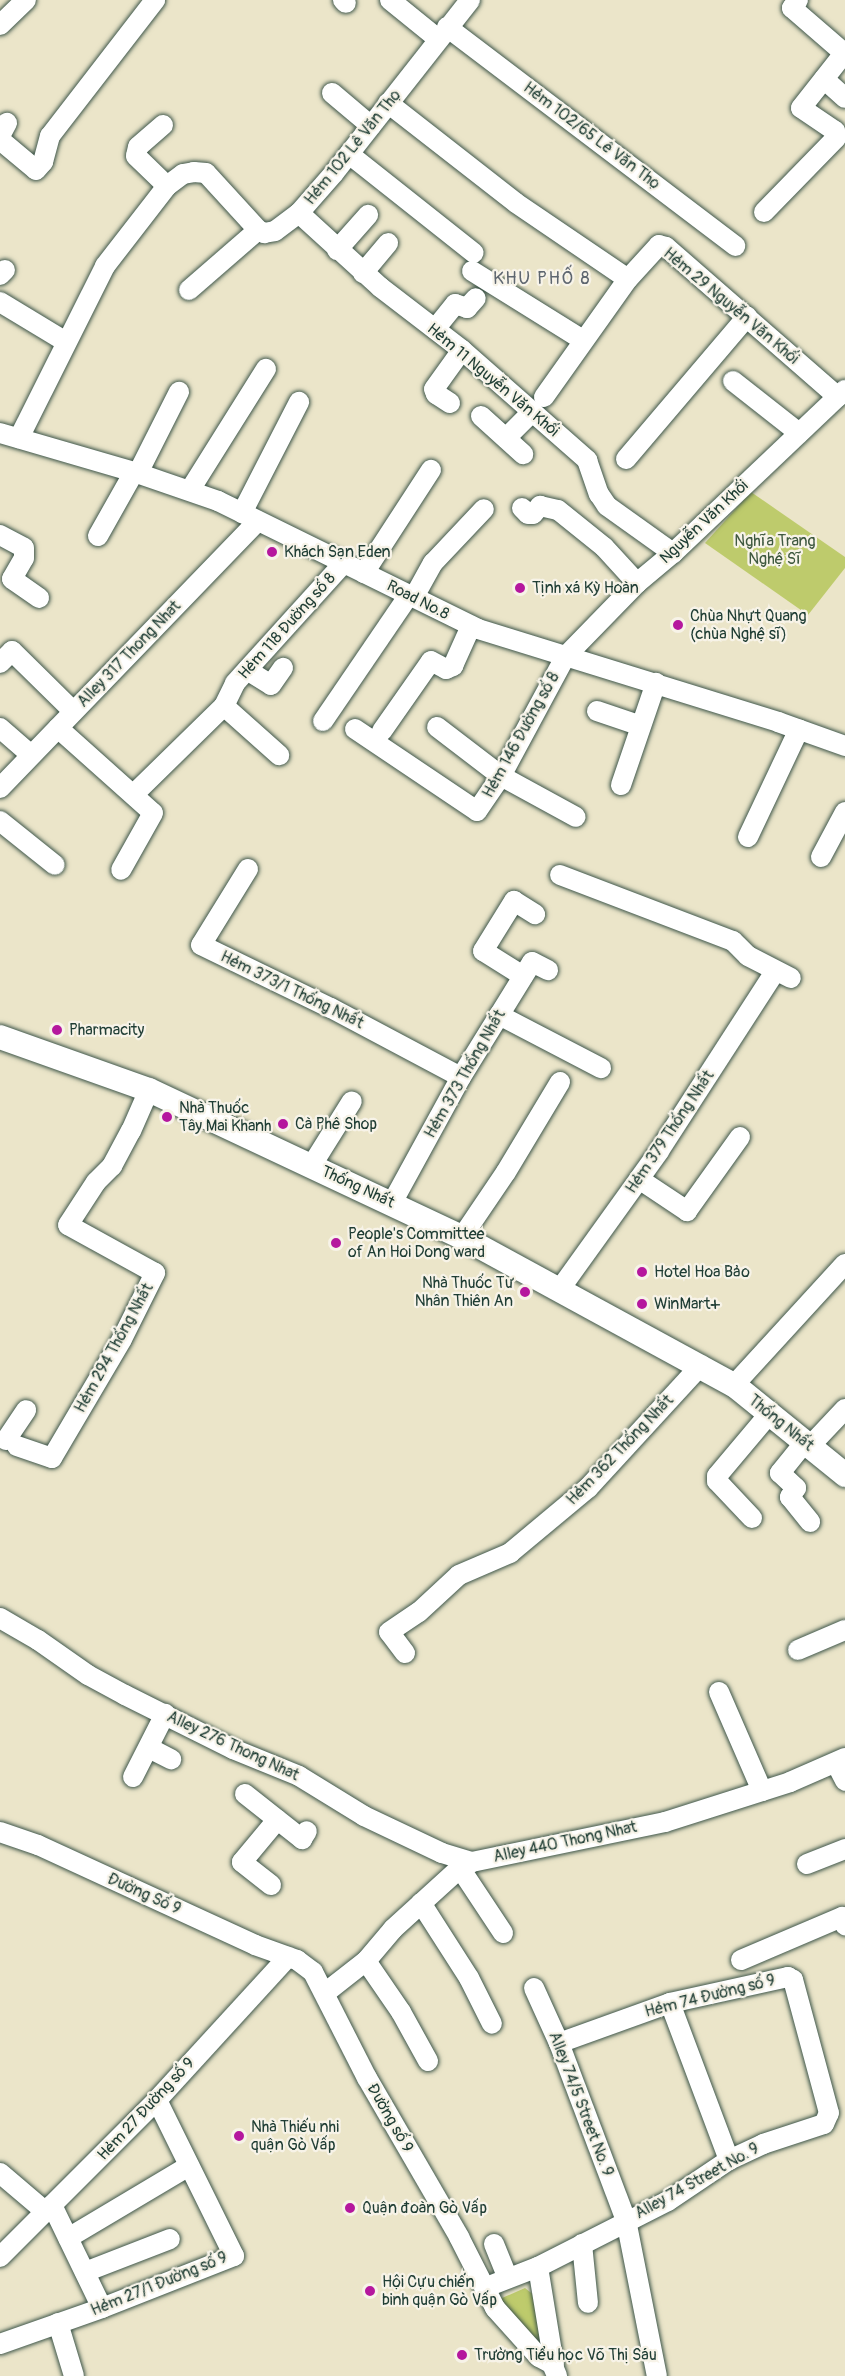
<!DOCTYPE html>
<html>
<head>
<meta charset="utf-8">
<style>
	body { margin:0 }
	#map { position:relative; width:845px; height:2376px; overflow:hidden; background:#ebe5c9; font-family:Pangolin,sans-serif }
	div>[style] { position:absolute }
	[style*='--x'] { left:calc(var(--x)*1px); top:calc(var(--y)*1px); width:calc(var(--w)*1px); rotate:calc(var(--a)*1deg) }
	.green>* { inset:0; background:#becb6c }
	.roads { filter:drop-shadow(0 0 2px #3e564a) drop-shadow(0 0 2px #3e564a) }
	.minor>* { height:20px; margin:-10px; padding:0 10px; transform-origin:10px; border-radius:10px; background:#fff }
	.major>* { height:24px; margin:-12px; padding:0 12px; transform-origin:12px; border-radius:12px; background:#fff }
	.dots>* { width:16px; height:16px; translate:-50% -50%; box-sizing:border-box; border:3px solid #f7f3e8; border-radius:50% }
	span { translate:-50% -50%; white-space:nowrap; text-align:center; line-height:1.15; -webkit-text-stroke:4.5px #f7f3e8; paint-order:stroke }
	.street-label { font-size:16px; color:#1f3d34 }
	.park-label { font-size:16px; color:#3f593f }
	.poi-label { font-size:16px; color:#1f3d34 }
	.left { translate:0 -50%; text-align:left }
	.right { translate:-100% -50%; text-align:right }
	.neighbourhood-label { font-size:18px; color:#5e666f; letter-spacing:1.5px }
</style>
</head>
<body>
<div id="map">
	<div class="green">
		<div style="clip-path:polygon(751px 492px,845px 557px,845px 568px,808px 615px,705px 543px)"></div>
		<div style="clip-path:polygon(525px 2288px,535px 2296px,541px 2345px,499px 2304px,502px 2298px)"></div>
	</div>
	<div class="roads">
		<div class="minor">
			<div style="--x:343;--y:0;--w:4;--a:45"></div>
			<div style="--x:390;--y:0;--w:62;--a:39.1"></div>
			<div style="--x:798;--y:0;--w:10;--a:127"></div>
			<div style="--x:792;--y:8;--w:69;--a:40.9"></div>
			<div style="--x:0;--y:25;--w:36;--a:-44"></div>
			<div style="--x:447;--y:27;--w:362;--a:37.2"></div>
			<div style="--x:824;--y:79;--w:28;--a:42"></div>
			<div style="--x:332;--y:93;--w:51;--a:40.2"></div>
			<div style="--x:388;--y:103;--w:162;--a:38"></div>
			<div style="--x:516;--y:203;--w:135;--a:34.2"></div>
			<div style="--x:163;--y:125;--w:33;--a:139"></div>
			<div style="--x:138;--y:147;--w:9;--a:103"></div>
			<div style="--x:136;--y:156;--w:43;--a:44.1"></div>
			<div style="--x:0;--y:136;--w:15;--a:-62"></div>
			<div style="--x:5;--y:144;--w:40;--a:40"></div>
			<div style="--x:36;--y:170;--w:11;--a:-49"></div>
			<div style="--x:43;--y:162;--w:27;--a:-75"></div>
			<div style="--x:50;--y:136;--w:172;--a:-52.3"></div>
			<div style="--x:349;--y:154;--w:159;--a:38.4"></div>
			<div style="--x:764;--y:212;--w:103;--a:-45.8"></div>
			<div style="--x:836;--y:138;--w:7;--a:-98"></div>
			<div style="--x:835;--y:131;--w:41;--a:-145.9"></div>
			<div style="--x:801;--y:108;--w:71;--a:-51.8"></div>
			<div style="--x:299;--y:213;--w:110;--a:42.4"></div>
			<div style="--x:380;--y:287;--w:103;--a:37.5"></div>
			<div style="--x:462;--y:350;--w:167;--a:41.3"></div>
			<div style="--x:587;--y:460;--w:36;--a:71"></div>
			<div style="--x:599;--y:494;--w:14;--a:56"></div>
			<div style="--x:607;--y:506;--w:81;--a:35.5"></div>
			<div style="--x:337;--y:250;--w:47;--a:-48.5"></div>
			<div style="--x:472;--y:271;--w:131;--a:31.9"></div>
			<div style="--x:363;--y:273;--w:39;--a:-50"></div>
			<div style="--x:0;--y:275;--w:7;--a:-45"></div>
			<div style="--x:189;--y:290;--w:91;--a:-41"></div>
			<div style="--x:0;--y:302;--w:77;--a:31.2"></div>
			<div style="--x:435;--y:329;--w:32;--a:-51"></div>
			<div style="--x:455;--y:304;--w:13;--a:18"></div>
			<div style="--x:467;--y:308;--w:13;--a:-48"></div>
			<div style="--x:733;--y:381;--w:84;--a:38.2"></div>
			<div style="--x:544;--y:397;--w:145;--a:-54.6"></div>
			<div style="--x:628;--y:279;--w:46;--a:-47.6"></div>
			<div style="--x:659;--y:245;--w:7;--a:16"></div>
			<div style="--x:666;--y:247;--w:228;--a:41.1"></div>
			<div style="--x:450;--y:403;--w:17;--a:-147"></div>
			<div style="--x:436;--y:394;--w:5;--a:-112"></div>
			<div style="--x:434;--y:389;--w:48;--a:-54.3"></div>
			<div style="--x:481;--y:416;--w:57;--a:42.1"></div>
			<div style="--x:0;--y:433;--w:140;--a:16.2"></div>
			<div style="--x:134;--y:472;--w:89;--a:19"></div>
			<div style="--x:218;--y:501;--w:290;--a:26.2"></div>
			<div style="--x:478;--y:629;--w:314;--a:17.2"></div>
			<div style="--x:778;--y:722;--w:71;--a:19.7"></div>
			<div style="--x:19;--y:438;--w:192;--a:-63.4"></div>
			<div style="--x:105;--y:266;--w:101;--a:-52.2"></div>
			<div style="--x:167;--y:186;--w:20;--a:-37"></div>
			<div style="--x:183;--y:174;--w:11;--a:-10"></div>
			<div style="--x:194;--y:172;--w:12;--a:5"></div>
			<div style="--x:206;--y:173;--w:77;--a:47.6"></div>
			<div style="--x:258;--y:230;--w:7;--a:27"></div>
			<div style="--x:264;--y:233;--w:11;--a:-10"></div>
			<div style="--x:275;--y:231;--w:30;--a:-37"></div>
			<div style="--x:299;--y:213;--w:53;--a:-48.8"></div>
			<div style="--x:334;--y:173;--w:220;--a:-51.8"></div>
			<div style="--x:506;--y:438;--w:37;--a:-45"></div>
			<div style="--x:626;--y:459;--w:187;--a:-49.6"></div>
			<div style="--x:138;--y:473;--w:91;--a:-63.2"></div>
			<div style="--x:190;--y:490;--w:143;--a:-57.9"></div>
			<div style="--x:522;--y:508;--w:8;--a:45"></div>
			<div style="--x:528;--y:514;--w:5;--a:0"></div>
			<div style="--x:533;--y:514;--w:11;--a:-49"></div>
			<div style="--x:540;--y:506;--w:18;--a:13"></div>
			<div style="--x:558;--y:510;--w:59;--a:38.8"></div>
			<div style="--x:604;--y:547;--w:49;--a:47.5"></div>
			<div style="--x:242;--y:513;--w:125;--a:-62.8"></div>
			<div style="--x:0;--y:535;--w:27;--a:28"></div>
			<div style="--x:24;--y:548;--w:10;--a:90"></div>
			<div style="--x:24;--y:558;--w:24;--a:120"></div>
			<div style="--x:12;--y:579;--w:33;--a:35"></div>
			<div style="--x:98;--y:536;--w:73;--a:-60.6"></div>
			<div style="--x:364;--y:573;--w:123;--a:-57"></div>
			<div style="--x:414;--y:597;--w:39;--a:-61"></div>
			<div style="--x:433;--y:563;--w:74;--a:-46.6"></div>
			<div style="--x:0;--y:663;--w:17;--a:-45"></div>
			<div style="--x:12;--y:651;--w:86;--a:44.5"></div>
			<div style="--x:247;--y:670;--w:28;--a:32"></div>
			<div style="--x:271;--y:685;--w:21;--a:-55"></div>
			<div style="--x:224;--y:706;--w:74;--a:41.7"></div>
			<div style="--x:597;--y:711;--w:46;--a:18.8"></div>
			<div style="--x:323;--y:721;--w:153;--a:-55.7"></div>
			<div style="--x:437;--y:727;--w:81;--a:37.4"></div>
			<div style="--x:501;--y:776;--w:85;--a:28.7"></div>
			<div style="--x:0;--y:728;--w:40;--a:41"></div>
			<div style="--x:58;--y:728;--w:127;--a:41.8"></div>
			<div style="--x:153;--y:813;--w:65;--a:119.3"></div>
			<div style="--x:355;--y:729;--w:147;--a:33.9"></div>
			<div style="--x:477;--y:811;--w:42;--a:-55.6"></div>
			<div style="--x:501;--y:776;--w:135;--a:-61.7"></div>
			<div style="--x:565;--y:657;--w:103;--a:-45.8"></div>
			<div style="--x:637;--y:583;--w:47;--a:-39.8"></div>
			<div style="--x:673;--y:553;--w:237;--a:-43.5"></div>
			<div style="--x:382;--y:731;--w:85;--a:-55"></div>
			<div style="--x:431;--y:661;--w:17;--a:28"></div>
			<div style="--x:446;--y:669;--w:8;--a:-23"></div>
			<div style="--x:453;--y:666;--w:44;--a:-65.8"></div>
			<div style="--x:621;--y:785;--w:108;--a:-71.1"></div>
			<div style="--x:0;--y:788;--w:371;--a:-46"></div>
			<div style="--x:134;--y:794;--w:126;--a:-44.4"></div>
			<div style="--x:224;--y:706;--w:25;--a:-64"></div>
			<div style="--x:235;--y:683;--w:162;--a:-47.8"></div>
			<div style="--x:0;--y:821;--w:70;--a:38.7"></div>
			<div style="--x:748;--y:837;--w:119;--a:-64.7"></div>
			<div style="--x:821;--y:857;--w:51;--a:-61.9"></div>
			<div style="--x:248;--y:869;--w:89;--a:121.7"></div>
			<div style="--x:201;--y:945;--w:144;--a:25.9"></div>
			<div style="--x:331;--y:1008;--w:147;--a:28"></div>
			<div style="--x:560;--y:875;--w:185;--a:20.9"></div>
			<div style="--x:733;--y:941;--w:21;--a:45"></div>
			<div style="--x:748;--y:956;--w:48;--a:27.1"></div>
			<div style="--x:523;--y:976;--w:47;--a:-148"></div>
			<div style="--x:483;--y:951;--w:59;--a:-58.2"></div>
			<div style="--x:514;--y:901;--w:25;--a:32"></div>
			<div style="--x:499;--y:1015;--w:115;--a:27.5"></div>
			<div style="--x:312;--y:1165;--w:75;--a:-58"></div>
			<div style="--x:639;--y:1179;--w:58;--a:33.7"></div>
			<div style="--x:687;--y:1211;--w:91;--a:-54.4"></div>
			<div style="--x:392;--y:1203;--w:144;--a:-61.3"></div>
			<div style="--x:461;--y:1077;--w:135;--a:-58.3"></div>
			<div style="--x:532;--y:962;--w:18;--a:27"></div>
			<div style="--x:462;--y:1237;--w:78;--a:-55.9"></div>
			<div style="--x:506;--y:1172;--w:105;--a:-59"></div>
			<div style="--x:560;--y:1289;--w:170;--a:-54.3"></div>
			<div style="--x:659;--y:1151;--w:213;--a:-57.1"></div>
			<div style="--x:734;--y:1385;--w:164;--a:-47.5"></div>
			<div style="--x:6;--y:1440;--w:36;--a:-56"></div>
			<div style="--x:805;--y:1442;--w:40;--a:129"></div>
			<div style="--x:780;--y:1473;--w:22;--a:43"></div>
			<div style="--x:796;--y:1488;--w:11;--a:124"></div>
			<div style="--x:790;--y:1497;--w:32;--a:51"></div>
			<div style="--x:17;--y:1446;--w:37;--a:19"></div>
			<div style="--x:52;--y:1458;--w:138;--a:-59.5"></div>
			<div style="--x:122;--y:1339;--w:74;--a:-63.4"></div>
			<div style="--x:155;--y:1273;--w:99;--a:-151.1"></div>
			<div style="--x:68;--y:1225;--w:51;--a:-56.9"></div>
			<div style="--x:96;--y:1182;--w:23;--a:-45"></div>
			<div style="--x:112;--y:1166;--w:40;--a:-62"></div>
			<div style="--x:131;--y:1131;--w:45;--a:-66.3"></div>
			<div style="--x:810;--y:1446;--w:51;--a:-46.6"></div>
			<div style="--x:752;--y:1518;--w:51;--a:-133.4"></div>
			<div style="--x:717;--y:1481;--w:5;--a:-90"></div>
			<div style="--x:717;--y:1476;--w:82;--a:-49.9"></div>
			<div style="--x:0;--y:1618;--w:44;--a:30.1"></div>
			<div style="--x:38;--y:1640;--w:61;--a:35"></div>
			<div style="--x:88;--y:1675;--w:42;--a:28.4"></div>
			<div style="--x:125;--y:1695;--w:121;--a:26.6"></div>
			<div style="--x:233;--y:1749;--w:71;--a:22.2"></div>
			<div style="--x:299;--y:1776;--w:76;--a:31.6"></div>
			<div style="--x:364;--y:1816;--w:86;--a:25.4"></div>
			<div style="--x:442;--y:1853;--w:31;--a:17"></div>
			<div style="--x:798;--y:1650;--w:51;--a:-23.1"></div>
			<div style="--x:405;--y:1653;--w:26;--a:-127"></div>
			<div style="--x:389;--y:1632;--w:36;--a:-34"></div>
			<div style="--x:419;--y:1612;--w:54;--a:-42.8"></div>
			<div style="--x:459;--y:1575;--w:56;--a:-23.3"></div>
			<div style="--x:510;--y:1553;--w:102;--a:-39.8"></div>
			<div style="--x:588;--y:1488;--w:167;--a:-47.4"></div>
			<div style="--x:719;--y:1692;--w:108;--a:66.5"></div>
			<div style="--x:149;--y:1748;--w:25;--a:27"></div>
			<div style="--x:836;--y:1763;--w:20;--a:63"></div>
			<div style="--x:133;--y:1777;--w:71;--a:-63.1"></div>
			<div style="--x:245;--y:1794;--w:73;--a:38.3"></div>
			<div style="--x:302;--y:1839;--w:9;--a:-58"></div>
			<div style="--x:0;--y:1832;--w:40;--a:18.9"></div>
			<div style="--x:38;--y:1845;--w:239;--a:24.7"></div>
			<div style="--x:255;--y:1945;--w:45;--a:19.7"></div>
			<div style="--x:297;--y:1960;--w:20;--a:37"></div>
			<div style="--x:313;--y:1972;--w:119;--a:63"></div>
			<div style="--x:367;--y:2078;--w:184;--a:59.9"></div>
			<div style="--x:459;--y:2237;--w:80;--a:63.1"></div>
			<div style="--x:495;--y:2308;--w:66;--a:48.1"></div>
			<div style="--x:539;--y:2357;--w:15;--a:28"></div>
			<div style="--x:552;--y:2364;--w:13;--a:67"></div>
			<div style="--x:807;--y:1864;--w:41;--a:-21.5"></div>
			<div style="--x:460;--y:1868;--w:78;--a:56.5"></div>
			<div style="--x:271;--y:1885;--w:37;--a:-142"></div>
			<div style="--x:242;--y:1862;--w:55;--a:-50.2"></div>
			<div style="--x:421;--y:1903;--w:89;--a:57.4"></div>
			<div style="--x:469;--y:1978;--w:51;--a:63.4"></div>
			<div style="--x:741;--y:1960;--w:110;--a:-23.1"></div>
			<div style="--x:842;--y:1917;--w:9;--a:69"></div>
			<div style="--x:366;--y:1961;--w:62;--a:55.5"></div>
			<div style="--x:401;--y:2012;--w:56;--a:61.1"></div>
			<div style="--x:534;--y:1988;--w:60;--a:65.6"></div>
			<div style="--x:559;--y:2043;--w:189;--a:69.3"></div>
			<div style="--x:626;--y:2220;--w:159;--a:78.8"></div>
			<div style="--x:325;--y:1993;--w:52;--a:-38"></div>
			<div style="--x:366;--y:1961;--w:42;--a:-49.8"></div>
			<div style="--x:393;--y:1929;--w:91;--a:-42.3"></div>
			<div style="--x:460;--y:1868;--w:13;--a:-27"></div>
			<div style="--x:472;--y:1862;--w:197;--a:-11.7"></div>
			<div style="--x:665;--y:1822;--w:131;--a:-17.7"></div>
			<div style="--x:790;--y:1782;--w:60;--a:-23.6"></div>
			<div style="--x:670;--y:2003;--w:168;--a:69.4"></div>
			<div style="--x:0;--y:2173;--w:60;--a:40.3"></div>
			<div style="--x:52;--y:2205;--w:114;--a:64.1"></div>
			<div style="--x:68;--y:2238;--w:141;--a:-30.8"></div>
			<div style="--x:494;--y:2244;--w:37;--a:68"></div>
			<div style="--x:582;--y:2244;--w:59;--a:84.2"></div>
			<div style="--x:0;--y:2257;--w:222;--a:-45"></div>
			<div style="--x:157;--y:2100;--w:194;--a:-47.5"></div>
			<div style="--x:538;--y:2267;--w:146;--a:-26.9"></div>
			<div style="--x:668;--y:2201;--w:73;--a:-33.9"></div>
			<div style="--x:729;--y:2160;--w:38;--a:-25"></div>
			<div style="--x:763;--y:2144;--w:64;--a:-18.2"></div>
			<div style="--x:824;--y:2124;--w:12;--a:-66"></div>
			<div style="--x:829;--y:2113;--w:138;--a:-105.1"></div>
			<div style="--x:793;--y:1980;--w:6;--a:-149"></div>
			<div style="--x:788;--y:1977;--w:121;--a:167.6"></div>
			<div style="--x:670;--y:2003;--w:118;--a:160.2"></div>
			<div style="--x:85;--y:2272;--w:91;--a:-21.2"></div>
			<div style="--x:484;--y:2288;--w:58;--a:-21.3"></div>
			<div style="--x:538;--y:2267;--w:99;--a:80.7"></div>
			<div style="--x:58;--y:2323;--w:55;--a:73.2"></div>
			<div style="--x:0;--y:2344;--w:108;--a:-19.4"></div>
			<div style="--x:102;--y:2308;--w:142;--a:-21.5"></div>
			<div style="--x:234;--y:2256;--w:174;--a:-116.3"></div>
		</div>
		<div class="major">
			<div style="--x:0;--y:1037;--w:158;--a:19.6"></div>
			<div style="--x:149;--y:1090;--w:346;--a:25.2"></div>
			<div style="--x:462;--y:1237;--w:310;--a:28.6"></div>
			<div style="--x:734;--y:1385;--w:143;--a:39"></div>
		</div>
	</div>
	<div class="dots">
		<div style="left:272px;top:552px;background:#b5179e"></div>
		<div style="left:520px;top:588px;background:#b5179e"></div>
		<div style="left:678px;top:625px;background:#b5179e"></div>
		<div style="left:57px;top:1030px;background:#b5179e"></div>
		<div style="left:167px;top:1117px;background:#b5179e"></div>
		<div style="left:283px;top:1124px;background:#b5179e"></div>
		<div style="left:336px;top:1243px;background:#b5179e"></div>
		<div style="left:642px;top:1272px;background:#b5179e"></div>
		<div style="left:525px;top:1292px;background:#b5179e"></div>
		<div style="left:642px;top:1304px;background:#b5179e"></div>
		<div style="left:239px;top:2136px;background:#b5179e"></div>
		<div style="left:350px;top:2208px;background:#b5179e"></div>
		<div style="left:370px;top:2291px;background:#b5179e"></div>
		<div style="left:462px;top:2355px;background:#b5179e"></div>
	</div>
	<div class="street-label">
		<span style="left:592px;top:136px;rotate:37deg">Hẻm 102/65 Lê Văn Thọ</span>
		<span style="left:353px;top:147px;rotate:-51deg">Hẻm 102 Lê Văn Thọ</span>
		<span style="left:731px;top:306px;rotate:40deg">Hẻm 29 Nguyễn Văn Khối</span>
		<span style="left:493px;top:380px;rotate:40deg">Hẻm 11 Nguyễn Văn Khối</span>
		<span style="left:704px;top:522px;rotate:-43deg">Nguyễn Văn Khối</span>
		<span style="left:418px;top:600px;rotate:27deg">Road No.8</span>
		<span style="left:287px;top:626px;rotate:-48deg">Hẻm 118 Đường số 8</span>
		<span style="left:129px;top:654px;rotate:-46deg">Alley 317 Thong Nhat</span>
		<span style="left:521px;top:735px;rotate:-61deg">Hẻm 146 Đường số 8</span>
		<span style="left:292px;top:990px;rotate:26deg">Hẻm 373/1 Thống Nhất</span>
		<span style="left:465px;top:1074px;rotate:-60deg">Hẻm 373 Thống Nhất</span>
		<span style="left:670px;top:1132px;rotate:-56deg">Hẻm 379 Thống Nhất</span>
		<span style="left:358px;top:1187px;rotate:25deg">Thống Nhất</span>
		<span style="left:114px;top:1348px;rotate:-61deg">Hẻm 294 Thống Nhất</span>
		<span style="left:781px;top:1423px;rotate:39deg">Thống Nhất</span>
		<span style="left:620px;top:1450px;rotate:-46deg">Hẻm 362 Thống Nhất</span>
		<span style="left:233px;top:1746px;rotate:25deg">Alley 276 Thong Nhat</span>
		<span style="left:565px;top:1842px;rotate:-12deg">Alley 440 Thong Nhat</span>
		<span style="left:144px;top:1894px;rotate:24deg">Đường Số 9</span>
		<span style="left:710px;top:1996px;rotate:-14deg">Hẻm 74 Đường số 9</span>
		<span style="left:581px;top:2104px;rotate:69deg">Alley 74/5 Street No. 9</span>
		<span style="left:146px;top:2109px;rotate:-47deg">Hẻm 27 Đường số 9</span>
		<span style="left:390px;top:2118px;rotate:60deg">Đường số 9</span>
		<span style="left:697px;top:2181px;rotate:-29deg">Alley 74 Street No. 9</span>
		<span style="left:159px;top:2284px;rotate:-22deg">Hẻm 27/1 Đường số 9</span>
	</div>
	<div class="park-label">
		<span style="left:775px;top:550px">Nghĩa Trang<br>Nghệ Sĩ</span>
	</div>
	<div class="poi-label">
		<span class="left" style="left:284px;top:552px">Khách Sạn Eden</span>
		<span class="left" style="left:532px;top:588px">Tịnh xá Kỳ Hoàn</span>
		<span class="left" style="left:690px;top:625px">Chùa Nhựt Quang<br>(chùa Nghệ sĩ)</span>
		<span class="left" style="left:69px;top:1030px">Pharmacity</span>
		<span class="left" style="left:179px;top:1117px">Nhà Thuốc<br>Tây Mai Khanh</span>
		<span class="left" style="left:295px;top:1124px">Cà Phê Shop</span>
		<span class="left" style="left:348px;top:1243px">People's Committee<br>of An Hoi Dong ward</span>
		<span class="left" style="left:654px;top:1272px">Hotel Hoa Bảo</span>
		<span class="right" style="left:513px;top:1292px">Nhà Thuốc Tư<br>Nhân Thiên An</span>
		<span class="left" style="left:654px;top:1304px">WinMart+</span>
		<span class="left" style="left:251px;top:2136px">Nhà Thiếu nhi<br>quận Gò Vấp</span>
		<span class="left" style="left:362px;top:2208px">Quận đoàn Gò Vấp</span>
		<span class="left" style="left:382px;top:2291px">Hội Cựu chiến<br>binh quận Gò Vấp</span>
		<span class="left" style="left:474px;top:2355px">Trường Tiểu học Võ Thị Sáu</span>
	</div>
	<div class="neighbourhood-label">
		<span style="left:542px;top:279px">KHU PHỐ 8</span>
	</div>
</div>
</body>
</html>
